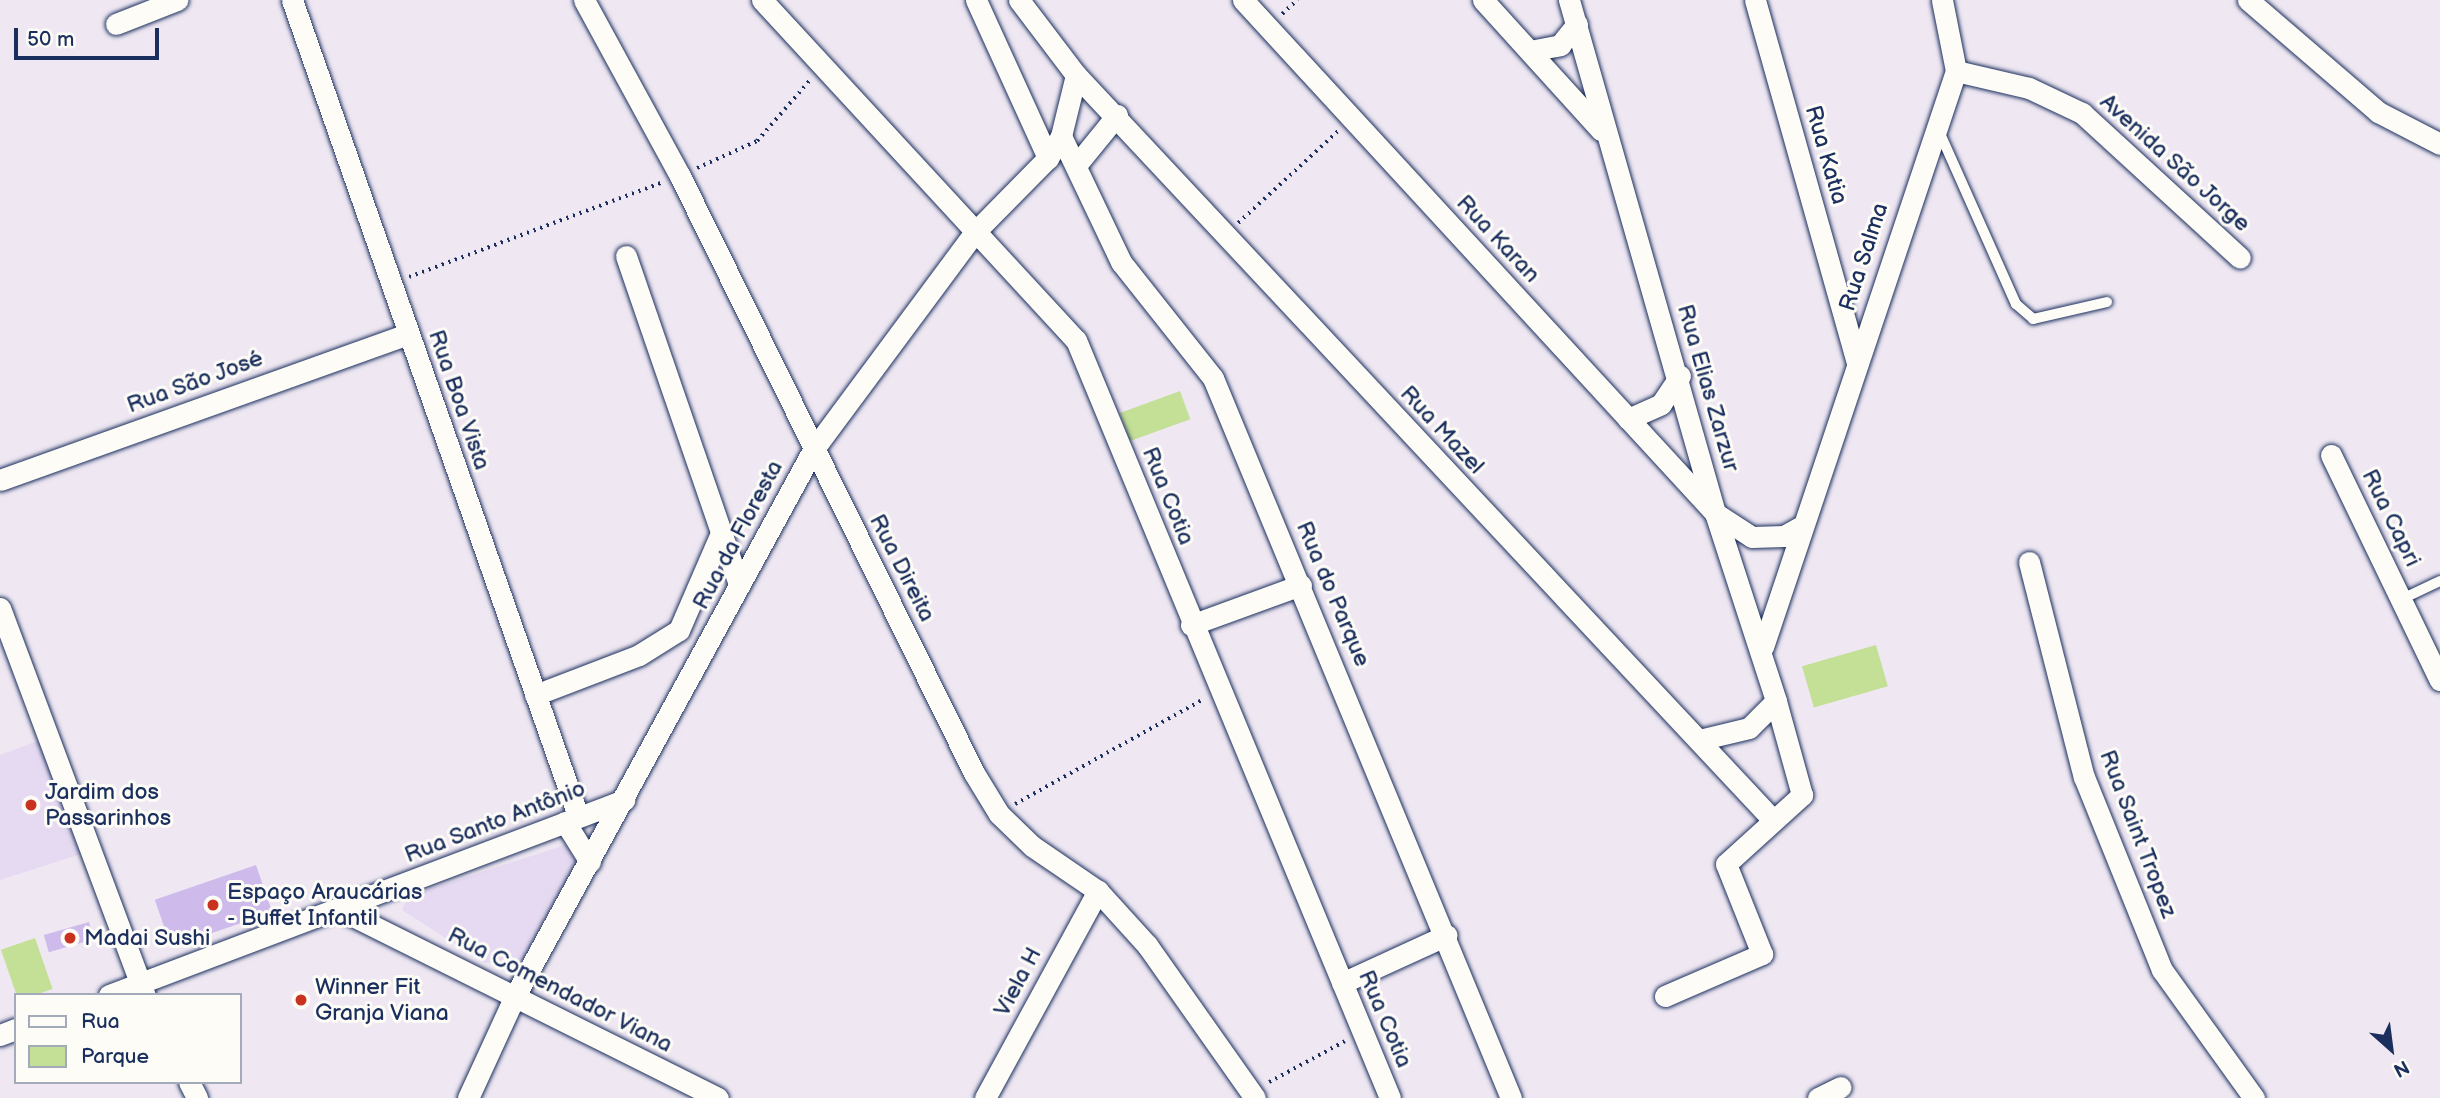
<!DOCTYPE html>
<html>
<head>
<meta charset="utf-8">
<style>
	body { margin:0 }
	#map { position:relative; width:2440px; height:1098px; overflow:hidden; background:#efe8f3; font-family:"Balsamiq Sans",sans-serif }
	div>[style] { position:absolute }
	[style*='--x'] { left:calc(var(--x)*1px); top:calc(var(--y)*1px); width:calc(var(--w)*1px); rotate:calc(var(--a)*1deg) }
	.built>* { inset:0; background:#e5daf1 }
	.green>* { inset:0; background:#c4df96; transform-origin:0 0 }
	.building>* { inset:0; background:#cebaeb; transform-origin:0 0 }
	.path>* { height:3.5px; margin-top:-1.75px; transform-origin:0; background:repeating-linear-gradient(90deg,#1b2f5e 0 2px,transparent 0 7px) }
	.roads { filter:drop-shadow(0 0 2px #1b2f5e) drop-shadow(0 0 2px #1b2f5e) }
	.lane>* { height:10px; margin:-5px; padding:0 5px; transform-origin:5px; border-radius:5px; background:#fdfcf7 }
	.street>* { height:21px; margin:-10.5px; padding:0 10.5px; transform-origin:10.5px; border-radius:10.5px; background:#fdfcf7 }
	.dots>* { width:19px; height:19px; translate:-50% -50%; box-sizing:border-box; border:4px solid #fdfcf7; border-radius:50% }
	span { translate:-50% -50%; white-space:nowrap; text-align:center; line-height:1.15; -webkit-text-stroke:6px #fdfcf7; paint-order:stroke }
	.street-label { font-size:23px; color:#1b2f5e }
	.poi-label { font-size:23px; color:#1b2f5e }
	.left { translate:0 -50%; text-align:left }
	.legend { position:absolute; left:14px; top:993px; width:228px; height:91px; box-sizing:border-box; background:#fdfcf7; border:2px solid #a3aaba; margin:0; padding:9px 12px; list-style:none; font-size:21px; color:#1b2f5e }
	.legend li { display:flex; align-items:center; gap:14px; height:35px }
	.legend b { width:35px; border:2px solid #a3aaba }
	.north { position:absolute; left:2356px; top:1014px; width:70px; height:70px; -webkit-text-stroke:5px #fdfcf7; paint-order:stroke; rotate:152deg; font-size:19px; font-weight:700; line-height:28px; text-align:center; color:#1b2f5e }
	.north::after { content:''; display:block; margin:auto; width:24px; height:32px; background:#1b2f5e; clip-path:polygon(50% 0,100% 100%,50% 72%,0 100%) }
	.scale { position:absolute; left:14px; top:28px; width:145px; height:32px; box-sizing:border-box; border:4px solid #1b2f5e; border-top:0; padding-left:9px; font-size:21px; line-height:24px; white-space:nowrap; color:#1b2f5e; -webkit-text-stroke:5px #fdfcf7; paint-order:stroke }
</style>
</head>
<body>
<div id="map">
	<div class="built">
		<div style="clip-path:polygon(40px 740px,81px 854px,0 880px,0 755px)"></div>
		<div style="clip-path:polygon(571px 843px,582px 860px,528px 959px,485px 963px,402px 910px,408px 896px)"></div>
	</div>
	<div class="green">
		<div style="left:1180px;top:391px;width:30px;height:64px;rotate:70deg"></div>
		<div style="left:1876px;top:645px;width:43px;height:77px;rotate:74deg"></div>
		<div style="left:35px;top:938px;width:54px;height:36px;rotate:71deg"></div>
	</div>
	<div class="building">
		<div style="left:256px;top:865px;width:50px;height:107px;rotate:71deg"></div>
		<div style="left:89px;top:922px;width:18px;height:47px;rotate:74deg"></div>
	</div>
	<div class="path">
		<div style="--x:1282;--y:14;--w:21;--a:-43"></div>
		<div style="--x:697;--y:168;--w:66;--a:-24.2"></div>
		<div style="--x:757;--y:141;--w:81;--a:-49"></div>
		<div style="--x:1238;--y:223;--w:136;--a:-42.6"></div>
		<div style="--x:409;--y:277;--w:269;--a:-20.5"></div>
		<div style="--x:1015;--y:804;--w:216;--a:-29.1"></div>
		<div style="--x:1269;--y:1082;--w:86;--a:-28.3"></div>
	</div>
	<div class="roads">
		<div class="lane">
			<div style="--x:1938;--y:129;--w:192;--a:66"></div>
			<div style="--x:2016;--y:304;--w:23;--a:41"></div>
			<div style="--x:2033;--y:319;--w:76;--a:-12.9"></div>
			<div style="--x:2402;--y:599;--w:42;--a:-25.3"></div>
		</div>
		<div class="street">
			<div style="--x:292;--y:0;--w:865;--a:70.68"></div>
			<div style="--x:584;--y:0;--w:200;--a:61.4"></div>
			<div style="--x:680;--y:176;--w:665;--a:63.78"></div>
			<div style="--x:974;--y:773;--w:48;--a:58.6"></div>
			<div style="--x:999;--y:814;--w:46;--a:44.1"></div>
			<div style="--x:1032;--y:846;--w:80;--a:34.3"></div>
			<div style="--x:1098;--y:891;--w:73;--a:47.8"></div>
			<div style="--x:1147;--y:945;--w:187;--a:54.8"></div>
			<div style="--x:762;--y:0;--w:463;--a:47.3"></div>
			<div style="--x:1076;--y:340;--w:820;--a:67.5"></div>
			<div style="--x:976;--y:0;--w:174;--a:65.5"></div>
			<div style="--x:1019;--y:0;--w:94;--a:52.8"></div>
			<div style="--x:1076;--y:75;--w:1019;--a:46.91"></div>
			<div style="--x:1243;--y:0;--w:697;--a:47.38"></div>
			<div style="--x:1715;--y:513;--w:44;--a:33"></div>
			<div style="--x:1752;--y:537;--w:32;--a:-2"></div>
			<div style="--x:1784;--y:536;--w:18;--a:-29"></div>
			<div style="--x:1483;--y:0;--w:176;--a:47.8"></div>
			<div style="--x:1569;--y:0;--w:533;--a:74.11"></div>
			<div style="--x:1715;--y:513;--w:198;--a:72"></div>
			<div style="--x:1776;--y:701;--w:38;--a:135"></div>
			<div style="--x:1749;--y:728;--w:51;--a:166.5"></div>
			<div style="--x:1755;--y:0;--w:378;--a:74.3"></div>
			<div style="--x:2248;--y:0;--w:172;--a:40.7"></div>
			<div style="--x:2378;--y:112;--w:70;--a:27.3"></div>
			<div style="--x:116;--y:24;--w:66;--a:-21.5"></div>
			<div style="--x:1530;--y:51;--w:31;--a:-11"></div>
			<div style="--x:1560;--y:45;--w:27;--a:-51"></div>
			<div style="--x:1956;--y:71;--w:75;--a:13.1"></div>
			<div style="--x:2029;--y:88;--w:59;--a:25.3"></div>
			<div style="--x:2082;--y:113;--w:214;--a:42.5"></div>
			<div style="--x:1061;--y:136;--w:140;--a:64.5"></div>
			<div style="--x:1121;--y:262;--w:148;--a:51.6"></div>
			<div style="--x:1213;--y:378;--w:779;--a:67.52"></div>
			<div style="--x:1078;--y:163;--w:62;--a:-50.9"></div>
			<div style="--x:626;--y:256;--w:348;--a:71"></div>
			<div style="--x:1628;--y:419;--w:36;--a:-24"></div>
			<div style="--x:1661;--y:404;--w:34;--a:-56"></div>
			<div style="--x:2331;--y:455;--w:250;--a:64.2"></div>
			<div style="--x:0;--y:480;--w:433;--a:-19.7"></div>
			<div style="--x:2029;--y:562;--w:222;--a:75.7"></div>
			<div style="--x:2084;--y:777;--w:208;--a:68"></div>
			<div style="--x:2162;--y:970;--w:158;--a:54.3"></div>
			<div style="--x:0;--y:608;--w:413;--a:69.5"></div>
			<div style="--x:1191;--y:625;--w:117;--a:-20"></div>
			<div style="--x:1763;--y:647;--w:607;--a:-71.48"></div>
			<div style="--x:1956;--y:71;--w:72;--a:-101.2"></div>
			<div style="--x:535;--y:695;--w:111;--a:-21"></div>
			<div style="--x:639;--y:655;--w:47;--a:-32"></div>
			<div style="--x:679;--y:630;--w:106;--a:-66.6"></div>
			<div style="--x:565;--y:822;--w:47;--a:58"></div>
			<div style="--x:341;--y:910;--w:421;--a:26.5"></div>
			<div style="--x:1342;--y:983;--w:115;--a:-24.6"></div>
			<div style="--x:109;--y:995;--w:551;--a:-20.74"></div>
			<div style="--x:1665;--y:996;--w:106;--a:-23.4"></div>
			<div style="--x:1762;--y:954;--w:97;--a:-111.8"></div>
			<div style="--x:1726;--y:864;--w:103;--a:-42.2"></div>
			<div style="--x:1802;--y:795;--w:98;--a:-105.5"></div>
			<div style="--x:0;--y:1035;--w:17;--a:-21"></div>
			<div style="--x:189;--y:1082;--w:18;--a:63"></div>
			<div style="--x:468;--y:1098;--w:112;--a:-65.3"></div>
			<div style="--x:515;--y:996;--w:622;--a:-61.37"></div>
			<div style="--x:813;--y:450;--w:270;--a:-53.4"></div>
			<div style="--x:974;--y:233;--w:105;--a:-45.4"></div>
			<div style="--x:1048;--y:158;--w:26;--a:-59"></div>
			<div style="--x:1061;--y:136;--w:63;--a:-76.2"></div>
			<div style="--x:985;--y:1098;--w:236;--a:-61.4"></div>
			<div style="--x:1818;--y:1098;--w:25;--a:-26"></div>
		</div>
	</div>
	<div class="dots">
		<div style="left:31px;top:805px;background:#c8321e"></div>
		<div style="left:213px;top:905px;background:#c8321e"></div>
		<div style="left:70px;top:938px;background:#c8321e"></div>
		<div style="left:301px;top:1000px;background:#c8321e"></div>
	</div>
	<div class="street-label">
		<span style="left:1826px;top:155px;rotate:74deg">Rua Katia</span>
		<span style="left:2175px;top:163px;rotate:42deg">Avenida São Jorge</span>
		<span style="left:1498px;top:239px;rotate:47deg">Rua Karan</span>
		<span style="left:1864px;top:257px;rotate:-72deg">Rua Salma</span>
		<span style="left:195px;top:382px;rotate:-20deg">Rua São José</span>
		<span style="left:1708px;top:388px;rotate:74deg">Rua Elias Zarzur</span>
		<span style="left:459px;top:400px;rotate:71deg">Rua Boa Vista</span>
		<span style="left:1442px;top:430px;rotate:47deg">Rua Mazel</span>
		<span style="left:1168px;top:496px;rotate:68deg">Rua Cotia</span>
		<span style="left:2391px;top:518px;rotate:64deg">Rua Capri</span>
		<span style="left:738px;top:535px;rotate:-62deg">Rua da Floresta</span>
		<span style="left:902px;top:568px;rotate:63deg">Rua Direita</span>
		<span style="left:1333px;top:594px;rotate:67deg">Rua do Parque</span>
		<span style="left:495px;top:822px;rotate:-21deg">Rua Santo Antônio</span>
		<span style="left:2138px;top:834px;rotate:69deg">Rua Saint Tropez</span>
		<span style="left:1018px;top:982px;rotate:-62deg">Viela H</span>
		<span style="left:560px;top:990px;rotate:27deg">Rua Comendador Viana</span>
		<span style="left:1385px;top:1019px;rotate:67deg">Rua Cotia</span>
	</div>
	<div class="poi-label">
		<span class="left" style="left:45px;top:805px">Jardim dos<br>Passarinhos</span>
		<span class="left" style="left:227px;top:905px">Espaço Araucárias<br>- Buffet Infantil</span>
		<span class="left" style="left:84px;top:938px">Madai Sushi</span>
		<span class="left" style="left:315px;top:1000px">Winner Fit<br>Granja Viana</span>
	</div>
	<ul class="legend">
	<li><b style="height:9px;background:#fdfcf7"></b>Rua</li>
	<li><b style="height:19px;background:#c4df96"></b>Parque</li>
	</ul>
	<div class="north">N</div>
	<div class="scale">50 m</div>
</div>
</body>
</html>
